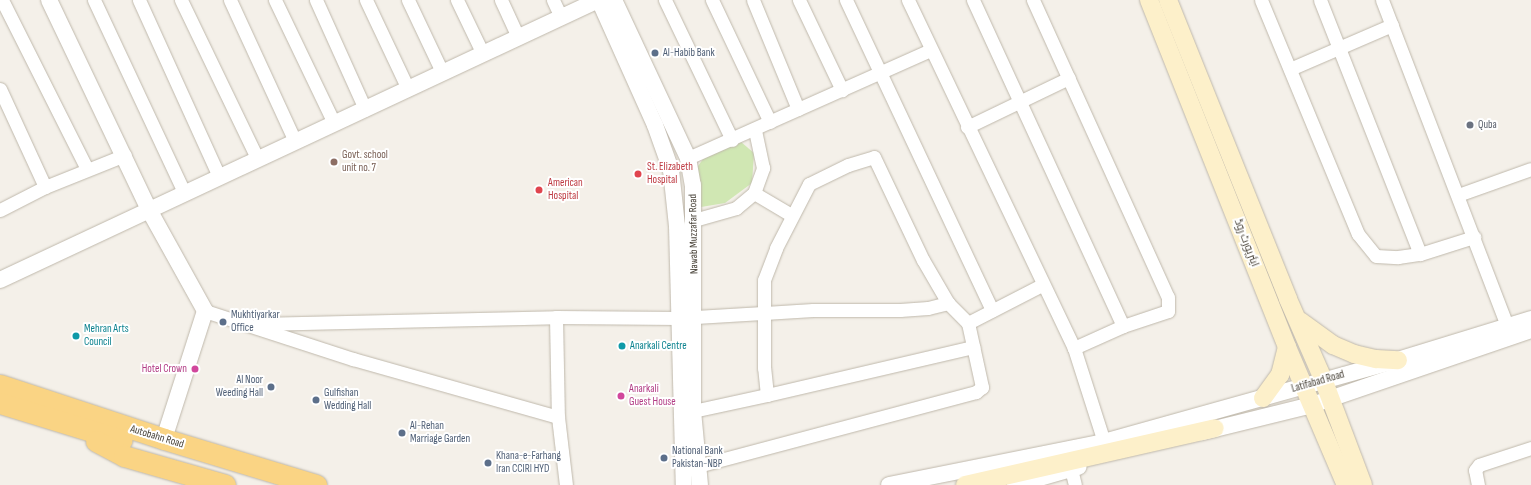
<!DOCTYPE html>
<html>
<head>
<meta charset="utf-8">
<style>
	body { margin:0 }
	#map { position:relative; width:1531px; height:485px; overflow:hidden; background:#f4f0e9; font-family:"Sofia Sans Condensed",Cairo,sans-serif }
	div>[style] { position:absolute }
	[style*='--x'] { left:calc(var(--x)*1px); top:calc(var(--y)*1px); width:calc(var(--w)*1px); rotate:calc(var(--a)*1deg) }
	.green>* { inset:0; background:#d0e7b3 }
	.roads { filter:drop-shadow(0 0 1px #bfb8ab) drop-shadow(0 0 1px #bfb8ab) }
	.minor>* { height:13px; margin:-6.5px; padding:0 6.5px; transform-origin:6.5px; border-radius:6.5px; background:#fff }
	.tertiary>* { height:16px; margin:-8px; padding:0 8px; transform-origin:8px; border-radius:8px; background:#fff }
	.secondary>* { height:18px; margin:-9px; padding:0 9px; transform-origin:9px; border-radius:9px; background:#fdf0ca }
	.trunk>* { height:21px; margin:-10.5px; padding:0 10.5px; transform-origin:10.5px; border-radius:10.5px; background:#fad484 }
	.dots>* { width:11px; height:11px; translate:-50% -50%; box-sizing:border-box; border:2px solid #fff; border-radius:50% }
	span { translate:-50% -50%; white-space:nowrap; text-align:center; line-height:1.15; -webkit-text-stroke:4px #fff; paint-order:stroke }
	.service-label { font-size:11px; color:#4e5e75 }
	.left { translate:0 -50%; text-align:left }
	.right { translate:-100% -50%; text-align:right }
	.worship-label { font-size:11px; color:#5b616d }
	.education-label { font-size:11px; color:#785e54 }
	.health-label { font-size:11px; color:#be3a42 }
	.street-label { font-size:11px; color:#474137 }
	.culture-label { font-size:11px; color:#0d838f }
	.hotel-label { font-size:11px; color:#b23c85 }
</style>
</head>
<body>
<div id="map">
	<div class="green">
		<div style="clip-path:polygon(741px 142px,754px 153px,752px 183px,725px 203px,701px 207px,696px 169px,703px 159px)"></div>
	</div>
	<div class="roads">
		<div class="minor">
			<div style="--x:2;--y:0;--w:189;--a:63.3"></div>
			<div style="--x:94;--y:0;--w:212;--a:64.9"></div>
			<div style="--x:139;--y:0;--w:193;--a:65.6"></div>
			<div style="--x:181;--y:0;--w:175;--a:64.3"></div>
			<div style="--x:230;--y:0;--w:155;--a:65.3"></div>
			<div style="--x:275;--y:0;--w:136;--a:64.4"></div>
			<div style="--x:316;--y:0;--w:120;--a:65.8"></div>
			<div style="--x:366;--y:0;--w:98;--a:64.7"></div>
			<div style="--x:408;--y:0;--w:80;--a:64.7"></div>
			<div style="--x:457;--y:0;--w:60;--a:64.3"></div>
			<div style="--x:501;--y:0;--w:41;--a:65.3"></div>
			<div style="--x:553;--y:0;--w:19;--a:65"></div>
			<div style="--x:665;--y:0;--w:155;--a:64.4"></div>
			<div style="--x:712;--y:0;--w:135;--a:64.6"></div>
			<div style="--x:753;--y:0;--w:118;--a:67.6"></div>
			<div style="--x:799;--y:0;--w:100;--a:64.5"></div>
			<div style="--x:846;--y:0;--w:343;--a:64.8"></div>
			<div style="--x:908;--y:0;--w:386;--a:64.5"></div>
			<div style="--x:1074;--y:348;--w:99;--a:72.3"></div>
			<div style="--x:973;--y:0;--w:359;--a:65.3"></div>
			<div style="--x:1033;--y:0;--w:326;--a:65.6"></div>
			<div style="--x:1168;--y:297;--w:14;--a:90"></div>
			<div style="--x:1168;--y:311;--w:47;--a:161.6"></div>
			<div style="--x:1123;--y:326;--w:54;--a:155.8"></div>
			<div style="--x:1261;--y:0;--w:253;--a:67.5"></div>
			<div style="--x:1358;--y:234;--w:28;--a:51"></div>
			<div style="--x:1376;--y:256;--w:22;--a:3"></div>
			<div style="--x:1398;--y:257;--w:22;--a:-8"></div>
			<div style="--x:1420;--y:254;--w:57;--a:-17.5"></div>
			<div style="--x:1320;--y:0;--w:273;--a:68.5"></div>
			<div style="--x:1382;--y:0;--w:349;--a:69"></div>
			<div style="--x:1290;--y:69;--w:111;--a:-23.3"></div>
			<div style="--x:0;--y:89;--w:108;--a:65.3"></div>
			<div style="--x:967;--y:127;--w:113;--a:-25.7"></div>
			<div style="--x:688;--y:158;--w:266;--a:-24"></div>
			<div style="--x:754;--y:193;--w:43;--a:30.7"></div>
			<div style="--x:1458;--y:195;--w:77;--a:-19.6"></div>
			<div style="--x:0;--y:210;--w:51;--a:-27.1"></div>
			<div style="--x:45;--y:187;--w:86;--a:-21.8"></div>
			<div style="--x:694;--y:220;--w:44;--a:-15.9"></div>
			<div style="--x:736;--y:208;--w:23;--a:-40"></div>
			<div style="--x:754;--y:193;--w:27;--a:-70"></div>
			<div style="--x:763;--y:168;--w:40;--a:-102"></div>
			<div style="--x:205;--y:311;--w:156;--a:18"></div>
			<div style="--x:353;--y:359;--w:213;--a:15.8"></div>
			<div style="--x:558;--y:417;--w:68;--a:83.3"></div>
			<div style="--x:556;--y:317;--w:123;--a:0.5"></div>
			<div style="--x:679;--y:318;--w:134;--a:-3.4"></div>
			<div style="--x:813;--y:310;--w:87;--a:0"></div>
			<div style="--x:900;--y:310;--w:28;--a:-4"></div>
			<div style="--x:928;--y:308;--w:21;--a:-14"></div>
			<div style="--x:968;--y:323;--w:83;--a:-27.2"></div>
			<div style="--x:258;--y:324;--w:298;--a:-1.3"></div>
			<div style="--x:556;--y:317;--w:100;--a:88.9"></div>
			<div style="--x:767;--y:395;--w:212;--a:-13.1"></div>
			<div style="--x:693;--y:411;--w:76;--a:-12.2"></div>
			<div style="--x:767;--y:395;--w:27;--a:-96"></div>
			<div style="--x:764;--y:368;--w:88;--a:-90"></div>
			<div style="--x:764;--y:280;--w:34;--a:-69"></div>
			<div style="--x:776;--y:248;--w:72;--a:-62.7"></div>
			<div style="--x:809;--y:184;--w:43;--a:-26"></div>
			<div style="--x:848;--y:165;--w:27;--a:-17"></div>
			<div style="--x:874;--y:157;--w:114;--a:64.6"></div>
			<div style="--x:923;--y:260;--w:50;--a:59.8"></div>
			<div style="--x:948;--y:303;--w:28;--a:45"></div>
			<div style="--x:968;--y:323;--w:66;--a:77.7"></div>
			<div style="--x:982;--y:387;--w:8;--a:140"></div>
			<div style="--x:976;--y:392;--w:288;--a:165.1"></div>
			<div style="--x:1071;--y:469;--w:16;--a:76"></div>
			<div style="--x:1478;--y:485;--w:15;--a:-101"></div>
			<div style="--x:1475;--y:470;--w:6;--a:-51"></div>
			<div style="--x:1479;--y:465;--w:55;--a:-18.1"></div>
		</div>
		<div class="tertiary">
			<div style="--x:49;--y:0;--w:230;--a:64.5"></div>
			<div style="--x:148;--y:208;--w:118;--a:61"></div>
			<div style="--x:205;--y:311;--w:134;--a:107.8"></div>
			<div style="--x:599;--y:0;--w:137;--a:65.9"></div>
			<div style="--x:655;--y:125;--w:48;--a:70.4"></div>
			<div style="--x:671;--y:170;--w:56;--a:83.9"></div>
			<div style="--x:677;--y:226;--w:259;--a:88.5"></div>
			<div style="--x:614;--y:0;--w:174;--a:64.9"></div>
			<div style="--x:688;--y:158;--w:27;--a:80"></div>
			<div style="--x:693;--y:185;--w:226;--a:90"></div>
			<div style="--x:693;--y:411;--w:74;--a:84.6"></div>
			<div style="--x:0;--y:280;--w:660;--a:-25.09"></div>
			<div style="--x:1202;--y:432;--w:113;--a:-13.8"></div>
			<div style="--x:1312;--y:405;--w:231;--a:-18.9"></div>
			<div style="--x:889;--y:485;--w:219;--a:-11.3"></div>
			<div style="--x:1104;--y:442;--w:305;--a:-15.6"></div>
			<div style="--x:1398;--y:360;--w:139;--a:-17.1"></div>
			<div style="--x:1015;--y:485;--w:66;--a:-15.9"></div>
		</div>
		<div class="secondary">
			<div style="--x:1149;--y:0;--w:373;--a:68.3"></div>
			<div style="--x:1287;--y:347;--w:150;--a:66.9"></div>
			<div style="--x:1168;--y:0;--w:322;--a:68.1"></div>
			<div style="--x:1288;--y:299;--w:87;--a:66.4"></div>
			<div style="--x:1323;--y:379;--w:113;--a:69.3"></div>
			<div style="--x:1300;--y:321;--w:41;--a:36"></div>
			<div style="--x:1333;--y:345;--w:23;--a:23"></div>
			<div style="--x:1354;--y:354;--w:23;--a:13"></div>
			<div style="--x:1376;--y:359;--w:22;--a:3"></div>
			<div style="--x:1263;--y:398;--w:29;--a:-54"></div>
			<div style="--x:1280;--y:375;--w:29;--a:-76"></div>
			<div style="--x:965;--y:485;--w:256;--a:-12.8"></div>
		</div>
		<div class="trunk">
			<div style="--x:0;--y:385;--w:173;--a:18.2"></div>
			<div style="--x:164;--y:439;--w:159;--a:16.8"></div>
			<div style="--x:0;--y:403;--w:127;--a:17"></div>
			<div style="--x:96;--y:441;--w:32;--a:28"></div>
			<div style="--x:124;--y:456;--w:105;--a:16"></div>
		</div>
	</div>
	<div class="dots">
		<div style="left:655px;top:53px;background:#5c6f8a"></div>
		<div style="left:1470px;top:125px;background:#6b7280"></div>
		<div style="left:334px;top:162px;background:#8d6e63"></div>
		<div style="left:638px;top:174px;background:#e0444e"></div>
		<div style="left:539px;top:190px;background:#e0444e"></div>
		<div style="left:223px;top:322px;background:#5c6f8a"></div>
		<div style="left:76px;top:336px;background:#0f9aa8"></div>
		<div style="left:622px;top:346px;background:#0f9aa8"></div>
		<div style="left:195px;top:369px;background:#d1479c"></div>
		<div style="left:271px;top:387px;background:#5c6f8a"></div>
		<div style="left:621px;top:396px;background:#d1479c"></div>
		<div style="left:316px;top:400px;background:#5c6f8a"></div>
		<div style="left:402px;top:433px;background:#5c6f8a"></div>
		<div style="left:664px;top:458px;background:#5c6f8a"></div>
		<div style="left:488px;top:463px;background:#5c6f8a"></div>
	</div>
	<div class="service-label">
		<span class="left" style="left:663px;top:53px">Al-Habib Bank</span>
		<span class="left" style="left:231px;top:322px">Mukhtiyarkar<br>Office</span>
		<span class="right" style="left:263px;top:387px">Al Noor<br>Weeding Hall</span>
		<span class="left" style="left:324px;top:400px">Gulfishan<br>Wedding Hall</span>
		<span class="left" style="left:410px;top:433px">Al-Rehan<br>Marriage Garden</span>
		<span class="left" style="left:672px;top:458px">National Bank<br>Pakistan-NBP</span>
		<span class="left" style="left:496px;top:463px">Khana-e-Farhang<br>Iran CCIRI HYD</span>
	</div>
	<div class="worship-label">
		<span class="left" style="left:1478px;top:125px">Quba</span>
	</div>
	<div class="education-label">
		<span class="left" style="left:342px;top:162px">Govt. school<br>unit no. 7</span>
	</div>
	<div class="health-label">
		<span class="left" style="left:647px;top:174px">St. Elizabeth<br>Hospital</span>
		<span class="left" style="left:548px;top:190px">American<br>Hospital</span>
	</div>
	<div class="street-label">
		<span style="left:694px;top:234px;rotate:-91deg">Nawab Muzzafar Road</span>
		<span style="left:1246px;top:243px;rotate:69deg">ایئرپورٹ روڈ</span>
		<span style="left:1318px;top:382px;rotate:-16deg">Latifabad Road</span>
		<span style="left:157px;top:437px;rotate:17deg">Autobahn Road</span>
	</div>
	<div class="culture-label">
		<span class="left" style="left:84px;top:336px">Mehran Arts<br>Council</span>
		<span class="left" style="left:630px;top:346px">Anarkali Centre</span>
	</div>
	<div class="hotel-label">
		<span class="right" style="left:187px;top:369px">Hotel Crown</span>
		<span class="left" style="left:629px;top:396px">Anarkali<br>Guest House</span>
	</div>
</div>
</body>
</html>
